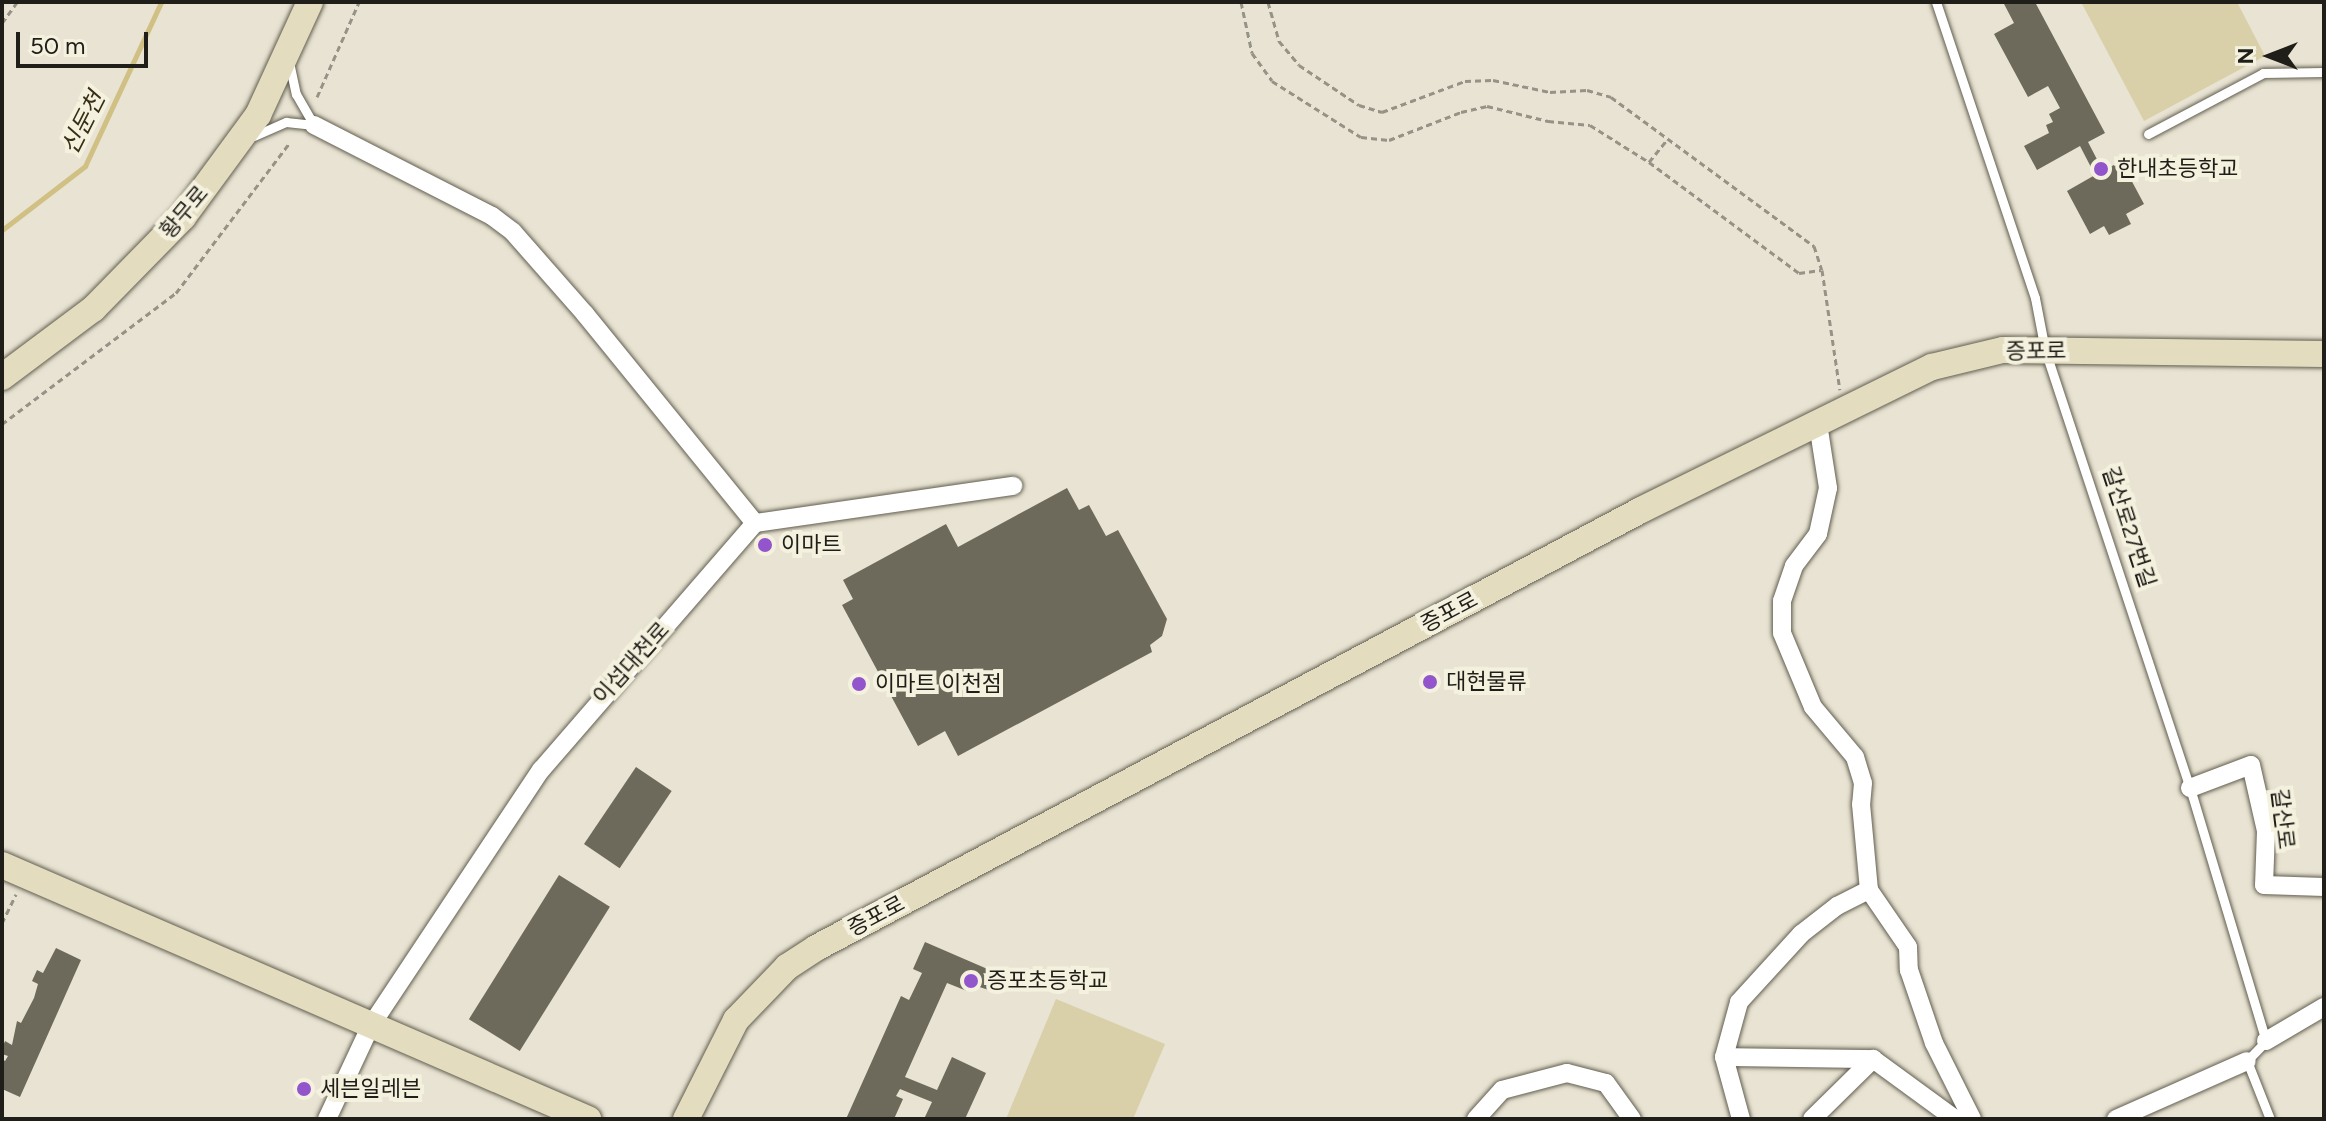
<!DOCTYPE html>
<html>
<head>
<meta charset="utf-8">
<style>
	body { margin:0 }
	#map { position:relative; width:2326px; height:1121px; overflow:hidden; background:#e8e3d2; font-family:Figtree,"Noto Sans KR",sans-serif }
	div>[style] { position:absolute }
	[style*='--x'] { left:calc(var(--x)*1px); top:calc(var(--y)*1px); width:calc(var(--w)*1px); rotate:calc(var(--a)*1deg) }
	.green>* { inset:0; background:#d9d0a9 }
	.stream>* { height:5px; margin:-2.5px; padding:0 2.5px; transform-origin:2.5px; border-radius:2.5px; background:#d0c083 }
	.building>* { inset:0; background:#6e6a5b; transform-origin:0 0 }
	.path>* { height:3px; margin-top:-1.5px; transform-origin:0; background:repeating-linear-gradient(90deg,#969286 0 6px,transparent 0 10px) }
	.roads { filter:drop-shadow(0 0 2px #625e50) drop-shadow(0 0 2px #625e50) }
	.lane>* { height:9px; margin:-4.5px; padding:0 4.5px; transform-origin:4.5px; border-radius:4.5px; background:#fff }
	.street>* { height:18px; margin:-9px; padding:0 9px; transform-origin:9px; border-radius:9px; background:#fff }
	.secondary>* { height:26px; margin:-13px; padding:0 13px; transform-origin:13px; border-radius:13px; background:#e3dcbf }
	.dots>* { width:22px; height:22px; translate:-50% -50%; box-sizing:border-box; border:4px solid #f5f1df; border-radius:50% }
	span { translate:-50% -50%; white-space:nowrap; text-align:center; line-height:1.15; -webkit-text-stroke:8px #f5f1df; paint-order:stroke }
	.poi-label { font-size:22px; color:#201e18 }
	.left { translate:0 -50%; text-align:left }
	.street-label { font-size:22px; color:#201e18 }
	.water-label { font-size:24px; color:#362f14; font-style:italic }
	.frame { position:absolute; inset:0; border:4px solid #201e18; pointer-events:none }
	.north { position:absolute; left:2230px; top:16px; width:80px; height:80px; -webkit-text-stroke:6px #f5f1df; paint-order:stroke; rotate:270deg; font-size:22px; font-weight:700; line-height:32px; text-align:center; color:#201e18 }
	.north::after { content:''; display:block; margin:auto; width:28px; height:36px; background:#201e18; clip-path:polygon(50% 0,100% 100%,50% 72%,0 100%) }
	.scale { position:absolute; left:16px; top:32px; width:132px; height:36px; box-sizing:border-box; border:4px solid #201e18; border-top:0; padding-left:10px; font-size:24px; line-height:28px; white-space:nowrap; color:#201e18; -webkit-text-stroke:6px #f5f1df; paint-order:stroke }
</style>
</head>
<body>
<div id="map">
	<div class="green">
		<div style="clip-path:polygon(2081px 2px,2237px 2px,2265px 56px,2144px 121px)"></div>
		<div style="clip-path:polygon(1056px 999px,1165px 1044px,1133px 1119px,1006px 1119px)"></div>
	</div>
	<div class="stream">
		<div style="--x:2;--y:230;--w:105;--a:-37.6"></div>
		<div style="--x:85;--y:166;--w:181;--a:-65.1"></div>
	</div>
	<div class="building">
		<div style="clip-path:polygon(2003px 2px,2035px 2px,2105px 133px,2088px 142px,2103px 171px,2121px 161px,2144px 204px,2126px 214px,2131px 224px,2109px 235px,2104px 226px,2090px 234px,2067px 191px,2095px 175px,2080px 146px,2037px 170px,2024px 146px,2049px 133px,2046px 125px,2053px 122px,2049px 114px,2060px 108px,2048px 86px,2028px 97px,1994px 34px,2014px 23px)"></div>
		<div style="clip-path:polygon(1067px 488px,1079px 510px,1089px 505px,1106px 536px,1118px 530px,1167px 619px,1162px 636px,1150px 645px,1152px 652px,958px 756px,945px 731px,918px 746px,842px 605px,853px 599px,843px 580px,946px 524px,958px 547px)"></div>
		<div style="left:636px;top:767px;width:43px;height:93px;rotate:34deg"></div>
		<div style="left:559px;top:875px;width:60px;height:170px;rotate:32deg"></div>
		<div style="clip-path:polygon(925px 942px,999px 974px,1003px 983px,992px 991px,970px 984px,967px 991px,947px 983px,905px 1077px,937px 1090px,952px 1057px,986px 1073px,965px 1119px,924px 1119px,932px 1102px,900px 1089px,896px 1096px,903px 1099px,894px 1119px,846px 1119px,901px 996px,909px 1000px,922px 973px,913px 969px)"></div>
		<div style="clip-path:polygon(56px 948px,81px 960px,20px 1097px,2px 1089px,2px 1059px,5px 1061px,8px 1056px,2px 1054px,2px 1049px,5px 1041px,12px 1045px,17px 1021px,21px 1023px,34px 998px,38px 984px,32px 981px,37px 970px,43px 973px)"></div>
	</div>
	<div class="path">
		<div style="--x:1241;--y:2;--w:52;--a:77.8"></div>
		<div style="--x:1252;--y:53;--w:34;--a:54"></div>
		<div style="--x:1272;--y:81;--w:105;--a:32.2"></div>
		<div style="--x:1361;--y:137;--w:28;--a:6"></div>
		<div style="--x:1389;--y:140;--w:77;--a:-21.3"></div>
		<div style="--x:1461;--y:112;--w:27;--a:-13"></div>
		<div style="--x:1487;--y:106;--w:63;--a:13.8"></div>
		<div style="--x:1548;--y:121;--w:42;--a:5.4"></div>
		<div style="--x:1590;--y:125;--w:70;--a:32.1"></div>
		<div style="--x:1649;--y:162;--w:187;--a:36.5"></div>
		<div style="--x:1799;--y:273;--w:22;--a:-8"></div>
		<div style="--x:1268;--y:2;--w:41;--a:74.2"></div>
		<div style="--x:1279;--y:41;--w:31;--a:50"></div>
		<div style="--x:1299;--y:65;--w:72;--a:33.7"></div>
		<div style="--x:1359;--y:105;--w:24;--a:17"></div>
		<div style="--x:1382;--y:112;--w:89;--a:-20.5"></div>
		<div style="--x:1465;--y:81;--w:28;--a:-2"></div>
		<div style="--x:1493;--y:80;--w:58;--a:11.9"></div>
		<div style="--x:1550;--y:92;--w:37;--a:-3"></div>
		<div style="--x:1587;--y:90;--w:25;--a:16"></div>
		<div style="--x:1611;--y:97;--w:252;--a:36.3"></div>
		<div style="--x:1814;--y:246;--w:25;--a:72"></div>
		<div style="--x:1822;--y:270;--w:121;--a:81.5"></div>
		<div style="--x:2;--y:23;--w:26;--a:-54"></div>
		<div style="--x:317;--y:97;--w:104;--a:-66.1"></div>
		<div style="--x:1649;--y:162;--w:27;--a:-51"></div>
		<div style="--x:2;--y:424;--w:218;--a:-37"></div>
		<div style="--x:176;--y:293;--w:189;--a:-52.9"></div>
		<div style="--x:2;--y:923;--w:32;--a:-64"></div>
	</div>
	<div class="roads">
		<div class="lane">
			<div style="--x:1936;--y:2;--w:312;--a:71.5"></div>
			<div style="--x:2035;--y:298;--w:53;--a:79.1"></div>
			<div style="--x:2045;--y:350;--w:461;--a:71.7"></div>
			<div style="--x:2190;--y:788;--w:264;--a:73.3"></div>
			<div style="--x:2266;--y:1041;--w:28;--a:134"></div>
			<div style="--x:2247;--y:1061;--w:62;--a:68.4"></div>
			<div style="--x:289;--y:62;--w:33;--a:78"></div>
			<div style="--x:296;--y:94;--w:36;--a:60"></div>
			<div style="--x:2148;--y:134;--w:130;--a:-27.9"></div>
			<div style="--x:2263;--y:73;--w:61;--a:-0.9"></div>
			<div style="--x:254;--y:136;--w:35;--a:-24"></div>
			<div style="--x:286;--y:122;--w:28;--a:6"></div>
		</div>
		<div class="street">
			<div style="--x:314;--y:125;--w:200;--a:27.1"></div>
			<div style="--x:492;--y:216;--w:26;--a:37"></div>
			<div style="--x:513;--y:232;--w:109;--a:48.7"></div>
			<div style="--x:585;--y:314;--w:269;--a:50.9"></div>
			<div style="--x:1818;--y:424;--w:65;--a:81.1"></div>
			<div style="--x:1828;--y:488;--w:47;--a:102.3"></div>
			<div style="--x:1818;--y:534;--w:40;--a:127"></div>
			<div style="--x:1794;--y:566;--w:37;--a:109"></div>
			<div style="--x:1782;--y:601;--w:32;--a:90"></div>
			<div style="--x:1782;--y:633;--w:80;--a:67.3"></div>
			<div style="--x:1813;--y:707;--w:65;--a:50"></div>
			<div style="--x:1855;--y:757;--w:27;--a:73"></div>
			<div style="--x:1863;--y:783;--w:21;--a:95"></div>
			<div style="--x:1861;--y:804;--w:86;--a:84.7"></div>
			<div style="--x:1869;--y:890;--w:69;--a:55.6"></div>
			<div style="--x:1908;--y:947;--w:23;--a:88"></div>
			<div style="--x:1909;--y:970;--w:77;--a:71.1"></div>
			<div style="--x:1934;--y:1043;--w:85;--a:63.4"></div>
			<div style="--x:2190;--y:788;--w:65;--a:-20.7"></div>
			<div style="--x:2251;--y:765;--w:68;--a:77.2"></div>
			<div style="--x:2266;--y:831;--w:54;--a:92.1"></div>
			<div style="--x:2264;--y:885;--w:60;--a:1.9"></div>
			<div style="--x:2266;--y:1041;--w:67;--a:-30.4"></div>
			<div style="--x:1724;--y:1057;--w:149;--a:0.8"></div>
			<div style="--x:327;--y:1119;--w:102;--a:-64.9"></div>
			<div style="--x:370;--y:1027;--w:309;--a:-56.4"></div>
			<div style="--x:541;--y:770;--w:327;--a:-49.1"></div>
			<div style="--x:755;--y:523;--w:261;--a:-8.2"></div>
			<div style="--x:1476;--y:1119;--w:39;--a:-48"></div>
			<div style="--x:1502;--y:1090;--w:67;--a:-14.7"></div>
			<div style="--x:1567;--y:1073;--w:40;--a:14.4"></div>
			<div style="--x:1606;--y:1083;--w:44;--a:54.2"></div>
			<div style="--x:1741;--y:1119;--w:64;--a:-105.3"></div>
			<div style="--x:1724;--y:1057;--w:57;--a:-74.7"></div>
			<div style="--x:1739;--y:1002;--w:92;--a:-47.6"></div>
			<div style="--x:1801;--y:934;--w:46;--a:-37.9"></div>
			<div style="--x:1837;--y:906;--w:36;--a:-27"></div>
			<div style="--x:1812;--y:1119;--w:86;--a:-44.5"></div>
			<div style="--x:1873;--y:1059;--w:102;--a:36.2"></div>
			<div style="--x:2116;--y:1119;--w:143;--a:-23.9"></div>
		</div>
		<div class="secondary">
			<div style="--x:2;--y:377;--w:114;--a:-36.8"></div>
			<div style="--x:93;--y:309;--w:129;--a:-45.6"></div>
			<div style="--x:183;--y:217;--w:127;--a:-53.7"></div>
			<div style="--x:258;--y:115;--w:124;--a:-65.3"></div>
			<div style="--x:2;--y:865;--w:639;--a:23.43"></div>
			<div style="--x:686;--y:1119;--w:111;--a:-63.2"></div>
			<div style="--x:736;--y:1020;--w:74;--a:-46.1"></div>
			<div style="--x:787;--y:967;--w:35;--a:-33"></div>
			<div style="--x:816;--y:948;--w:934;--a:-27.96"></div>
			<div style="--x:1641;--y:510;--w:324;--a:-26.2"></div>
			<div style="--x:1932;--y:367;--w:73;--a:-13.5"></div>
			<div style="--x:2003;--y:350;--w:321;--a:0.7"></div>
		</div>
	</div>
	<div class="dots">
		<div style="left:2101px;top:169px;background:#9355cc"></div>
		<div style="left:765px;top:545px;background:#9355cc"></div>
		<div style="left:1430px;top:682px;background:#9355cc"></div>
		<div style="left:859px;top:684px;background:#9355cc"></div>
		<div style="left:971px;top:981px;background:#9355cc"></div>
		<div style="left:304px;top:1089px;background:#9355cc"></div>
	</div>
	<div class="poi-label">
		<span class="left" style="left:2117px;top:169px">한내초등학교</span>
		<span class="left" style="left:781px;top:545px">이마트</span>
		<span class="left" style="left:1446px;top:682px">대현물류</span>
		<span class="left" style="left:875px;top:684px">이마트 이천점</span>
		<span class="left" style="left:987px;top:981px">증포초등학교</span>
		<span class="left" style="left:320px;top:1089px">세븐일레븐</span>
	</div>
	<div class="street-label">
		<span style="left:184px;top:212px;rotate:-50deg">황무로</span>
		<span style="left:2036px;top:351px;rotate:-1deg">증포로</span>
		<span style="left:2129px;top:527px;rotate:72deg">갈산로27번길</span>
		<span style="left:1449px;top:612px;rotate:-28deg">증포로</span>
		<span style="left:631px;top:663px;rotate:-48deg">이섭대천로</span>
		<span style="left:2283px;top:819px;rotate:83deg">갈산로</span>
		<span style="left:876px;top:916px;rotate:-28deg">증포로</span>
	</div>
	<div class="water-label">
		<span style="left:83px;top:123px;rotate:-63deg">신둔천</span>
	</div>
	<div class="frame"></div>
	<div class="north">N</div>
	<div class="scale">50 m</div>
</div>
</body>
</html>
